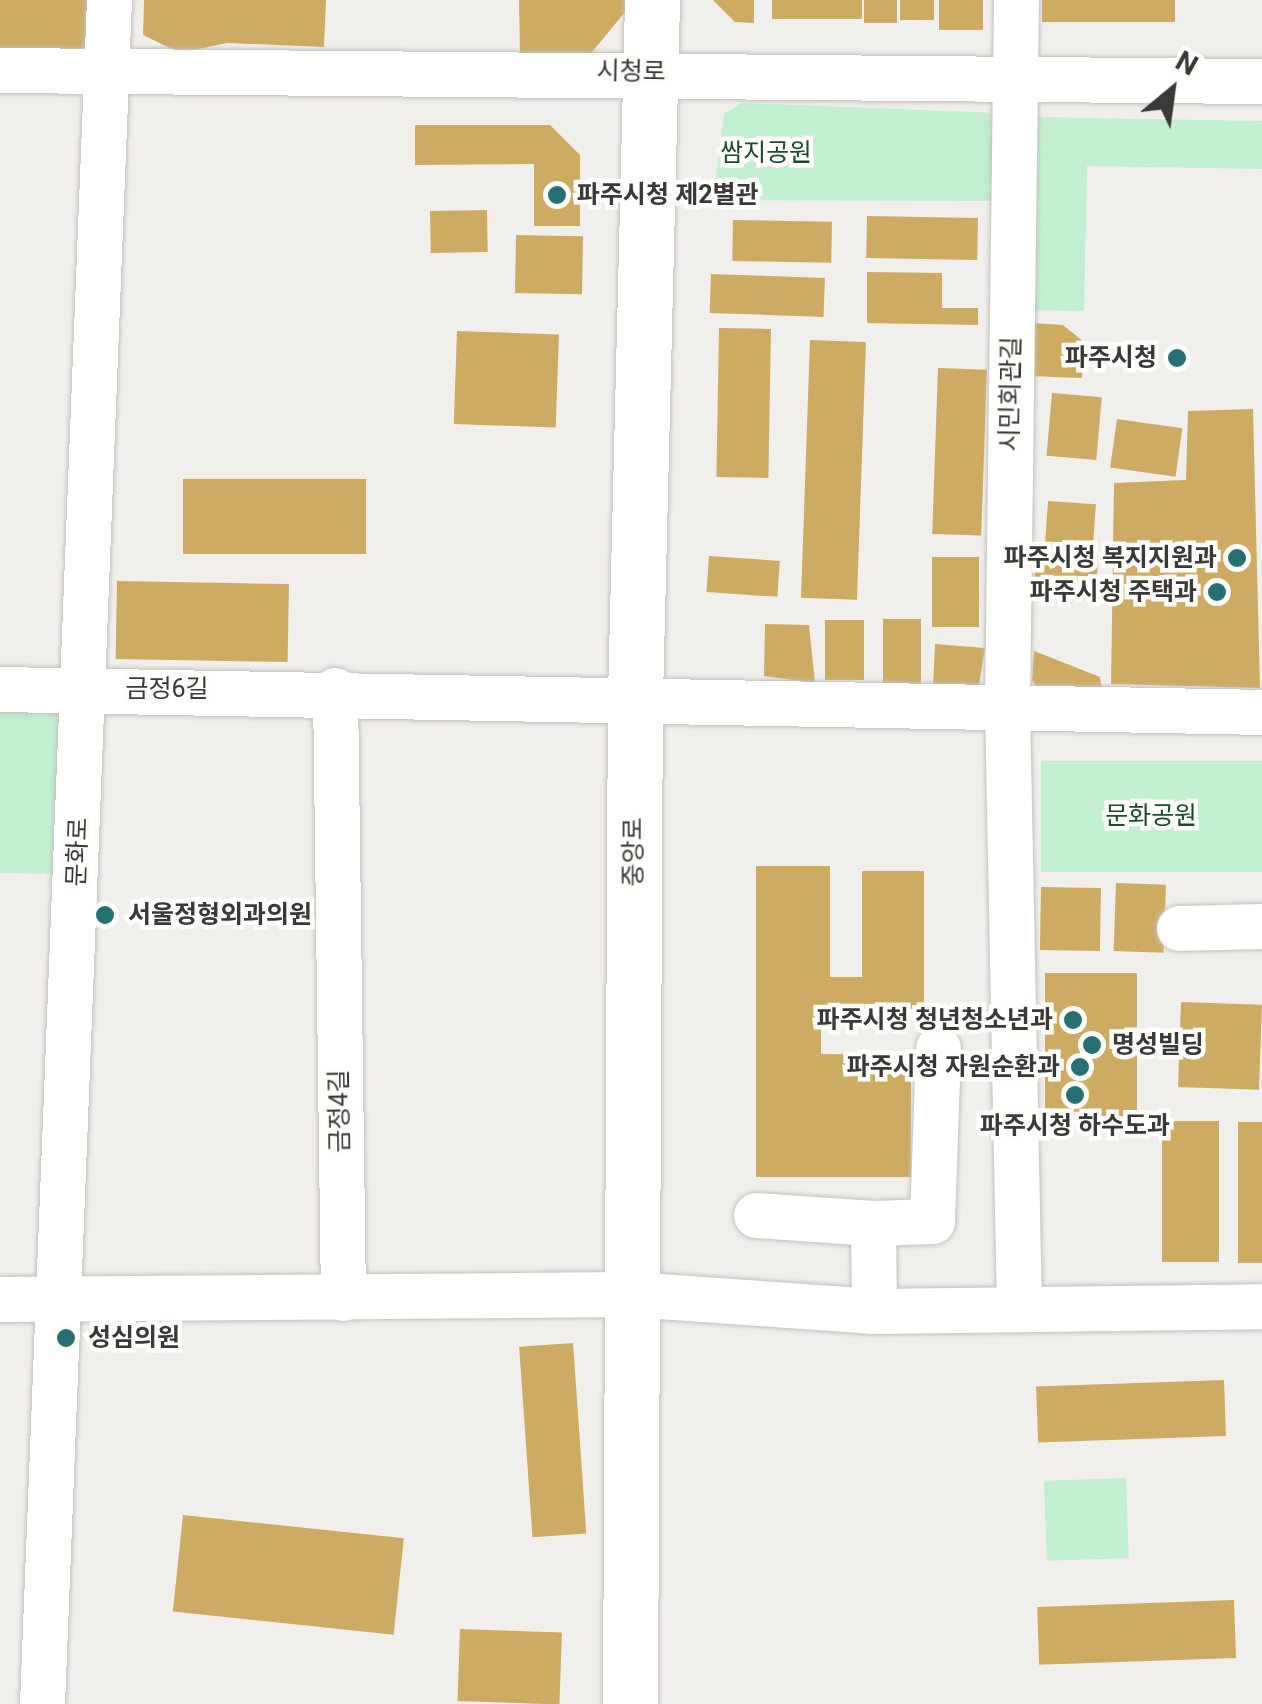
<!DOCTYPE html>
<html>
<head>
<meta charset="utf-8">
<style>
	body { margin:0 }
	#map { position:relative; width:1262px; height:1704px; overflow:hidden; background:#f1efec; font-family:Roboto,"Noto Sans KR",sans-serif }
	div>[style] { position:absolute }
	[style*='--x'] { left:calc(var(--x)*1px); top:calc(var(--y)*1px); width:calc(var(--w)*1px); rotate:calc(var(--a)*1deg) }
	.green>* { inset:0; background:#c1efcf; transform-origin:0 0 }
	.building>* { inset:0; background:#ceab62; transform-origin:0 0 }
	.roads { filter:drop-shadow(0 0 2px #c3c1bd) drop-shadow(0 0 2px #c3c1bd) }
	.minor>* { height:45px; margin:-22.5px; padding:0 22.5px; transform-origin:22.5px; border-radius:22.5px; background:#fff }
	.major>* { height:55px; margin:-27.5px; padding:0 27.5px; transform-origin:27.5px; border-radius:27.5px; background:#fff }
	.dots>* { width:28px; height:28px; translate:-50% -50%; box-sizing:border-box; border:5px solid #fffdf9; border-radius:50% }
	span { translate:-50% -50%; white-space:nowrap; text-align:center; line-height:1.15; -webkit-text-stroke:9px #fffdf9; paint-order:stroke }
	.street-label { font-size:25px; color:#393937 }
	.park-label { font-size:25px; color:#174d2e }
	.poi-label { font-size:25px; color:#393937; font-weight:700 }
	.left { translate:0 -50%; text-align:left }
	.right { translate:-100% -50%; text-align:right }
	.north { position:absolute; left:1122px; top:40px; width:100px; height:100px; -webkit-text-stroke:8px #fffdf9; paint-order:stroke; rotate:29deg; font-size:28px; font-weight:700; line-height:40px; text-align:center; color:#393937 }
	.north::after { content:''; display:block; margin:auto; width:35px; height:45px; background:#393937; clip-path:polygon(50% 0,100% 100%,50% 72%,0 100%) }
</style>
</head>
<body>
<div id="map">
	<div class="green">
		<div style="clip-path:polygon(741px 103px,1001px 113px,998px 201px,713px 200px,724px 114px)"></div>
		<div style="clip-path:polygon(1035px 117px,1262px 121px,1262px 169px,1087px 166px,1084px 311px,1032px 310px)"></div>
		<div style="left:0;top:704px;width:72px;height:169px;rotate:1deg"></div>
		<div style="left:1041px;top:761px;width:221px;height:111px"></div>
		<div style="left:1126px;top:1478px;width:80px;height:82px;rotate:88deg"></div>
	</div>
	<div class="building">
		<div style="left:0;top:0;width:92px;height:66px"></div>
		<div style="clip-path:polygon(144px 0,326px 0,324px 47px,227px 43px,180px 53px,143px 35px)"></div>
		<div style="clip-path:polygon(519px 0,625px 0,625px 12px,588px 57px,520px 56px)"></div>
		<div style="clip-path:polygon(713px 0,754px 0,754px 23px,735px 22px)"></div>
		<div style="left:772px;top:0;width:90px;height:19px"></div>
		<div style="left:864px;top:0;width:33px;height:23px"></div>
		<div style="left:900px;top:0;width:34px;height:20px"></div>
		<div style="left:939px;top:0;width:44px;height:30px"></div>
		<div style="left:1042px;top:0;width:133px;height:22px"></div>
		<div style="clip-path:polygon(415px 125px,550px 125px,580px 155px,580px 226px,534px 226px,534px 164px,415px 165px)"></div>
		<div style="left:487px;top:210px;width:42px;height:57px;rotate:89deg"></div>
		<div style="left:867px;top:216px;width:111px;height:42px;rotate:1deg"></div>
		<div style="left:733px;top:220px;width:99px;height:41px;rotate:1deg"></div>
		<div style="left:516px;top:235px;width:67px;height:58px;rotate:1deg"></div>
		<div style="clip-path:polygon(867px 272px,942px 273px,942px 308px,978px 308px,978px 325px,867px 323px)"></div>
		<div style="left:711px;top:274px;width:114px;height:39px;rotate:2deg"></div>
		<div style="clip-path:polygon(1031px 323px,1063px 325px,1084px 342px,1082px 378px,1028px 376px)"></div>
		<div style="left:719px;top:328px;width:52px;height:149px;rotate:1deg"></div>
		<div style="left:457px;top:331px;width:102px;height:93px;rotate:2deg"></div>
		<div style="left:810px;top:340px;width:56px;height:258px;rotate:2deg"></div>
		<div style="left:938px;top:368px;width:49px;height:166px;rotate:2deg"></div>
		<div style="left:1052px;top:393px;width:50px;height:63px;rotate:5deg"></div>
		<div style="clip-path:polygon(1253px 409px,1260px 688px,1111px 684px,1114px 483px,1186px 480px,1188px 411px)"></div>
		<div style="left:1117px;top:419px;width:66px;height:49px;rotate:8deg"></div>
		<div style="left:183px;top:479px;width:183px;height:75px"></div>
		<div style="left:1048px;top:501px;width:48px;height:45px;rotate:4deg"></div>
		<div style="clip-path:polygon(1036px 552px,1098px 556px,1096px 600px,1044px 597px,1045px 586px,1034px 585px)"></div>
		<div style="left:709px;top:556px;width:71px;height:36px;rotate:4deg"></div>
		<div style="left:932px;top:557px;width:47px;height:70px"></div>
		<div style="left:117px;top:581px;width:172px;height:78px;rotate:1deg"></div>
		<div style="left:883px;top:619px;width:38px;height:74px"></div>
		<div style="left:825px;top:620px;width:39px;height:60px"></div>
		<div style="clip-path:polygon(765px 624px,809px 625px,815px 683px,764px 676px)"></div>
		<div style="clip-path:polygon(935px 644px,985px 648px,979px 685px,933px 686px)"></div>
		<div style="clip-path:polygon(1034px 651px,1100px 677px,1102px 690px,1047px 702px,1032px 680px)"></div>
		<div style="clip-path:polygon(756px 866px,830px 866px,830px 977px,862px 977px,862px 871px,924px 871px,924px 1009px,821px 1009px,821px 1054px,911px 1055px,911px 1177px,756px 1177px)"></div>
		<div style="left:1116px;top:883px;width:50px;height:68px;rotate:2deg"></div>
		<div style="left:1041px;top:887px;width:60px;height:63px;rotate:1deg"></div>
		<div style="left:1137px;top:973px;width:143px;height:92px;rotate:90deg"></div>
		<div style="left:1181px;top:1002px;width:81px;height:85px;rotate:2deg"></div>
		<div style="left:1162px;top:1121px;width:57px;height:141px"></div>
		<div style="left:1262px;top:1122px;width:141px;height:24px;rotate:90deg"></div>
		<div style="left:573px;top:1343px;width:191px;height:54px;rotate:86deg"></div>
		<div style="left:1224px;top:1380px;width:56px;height:188px;rotate:88deg"></div>
		<div style="left:183px;top:1515px;width:222px;height:97px;rotate:6deg"></div>
		<div style="left:1234px;top:1600px;width:58px;height:197px;rotate:88deg"></div>
		<div style="left:460px;top:1629px;width:102px;height:72px;rotate:2deg"></div>
	</div>
	<div class="roads">
		<div class="minor">
			<div style="--x:1016;--y:0;--w:707;--a:90.73"></div>
			<div style="--x:1007;--y:707;--w:602;--a:88.86"></div>
			<div style="--x:0;--y:70;--w:1262;--a:0.5"></div>
			<div style="--x:0;--y:689;--w:1262;--a:1.04"></div>
			<div style="--x:335;--y:690;--w:608;--a:89.25"></div>
			<div style="--x:1179;--y:928;--w:83;--a:-1.4"></div>
			<div style="--x:756;--y:1215;--w:117;--a:3.9"></div>
			<div style="--x:873;--y:1223;--w:88;--a:89.3"></div>
			<div style="--x:873;--y:1223;--w:59;--a:-1.9"></div>
			<div style="--x:932;--y:1221;--w:173;--a:-88"></div>
			<div style="--x:0;--y:1299;--w:631;--a:-0.45"></div>
			<div style="--x:631;--y:1294;--w:244;--a:4"></div>
			<div style="--x:874;--y:1311;--w:388;--a:-0.7"></div>
			<div style="--x:42;--y:1704;--w:1705;--a:-87.75"></div>
		</div>
		<div class="major">
			<div style="--x:630;--y:1704;--w:1007;--a:-89.72"></div>
			<div style="--x:635;--y:697;--w:697;--a:-88.6"></div>
		</div>
	</div>
	<div class="dots">
		<div style="left:557px;top:195px;background:#257071"></div>
		<div style="left:1177px;top:358px;background:#257071"></div>
		<div style="left:1237px;top:558px;background:#257071"></div>
		<div style="left:1217px;top:592px;background:#257071"></div>
		<div style="left:105px;top:915px;background:#257071"></div>
		<div style="left:1073px;top:1020px;background:#257071"></div>
		<div style="left:1092px;top:1045px;background:#257071"></div>
		<div style="left:1080px;top:1067px;background:#257071"></div>
		<div style="left:1075px;top:1095px;background:#257071"></div>
		<div style="left:66px;top:1338px;background:#257071"></div>
	</div>
	<div class="street-label">
		<span style="left:631px;top:72px;rotate:1deg">시청로</span>
		<span style="left:1011px;top:394px;rotate:-89deg">시민회관길</span>
		<span style="left:167px;top:689px">금정6길</span>
		<span style="left:78px;top:852px;rotate:-88deg">문화로</span>
		<span style="left:634px;top:852px;rotate:-90deg">중앙로</span>
		<span style="left:340px;top:1111px;rotate:-91deg">금정4길</span>
	</div>
	<div class="park-label">
		<span style="left:766px;top:153px">쌈지공원</span>
		<span style="left:1151px;top:816px">문화공원</span>
	</div>
	<div class="poi-label">
		<span class="left" style="left:577px;top:195px">파주시청 제2별관</span>
		<span class="right" style="left:1157px;top:358px">파주시청</span>
		<span class="right" style="left:1217px;top:558px">파주시청 복지지원과</span>
		<span class="right" style="left:1197px;top:592px">파주시청 주택과</span>
		<span class="left" style="left:128px;top:915px">서울정형외과의원</span>
		<span class="right" style="left:1053px;top:1020px">파주시청 청년청소년과</span>
		<span class="left" style="left:1112px;top:1045px">명성빌딩</span>
		<span class="right" style="left:1060px;top:1067px">파주시청 자원순환과</span>
		<span style="left:1075px;top:1126px">파주시청 하수도과</span>
		<span class="left" style="left:88px;top:1338px">성심의원</span>
	</div>
	<div class="north">N</div>
</div>
</body>
</html>
